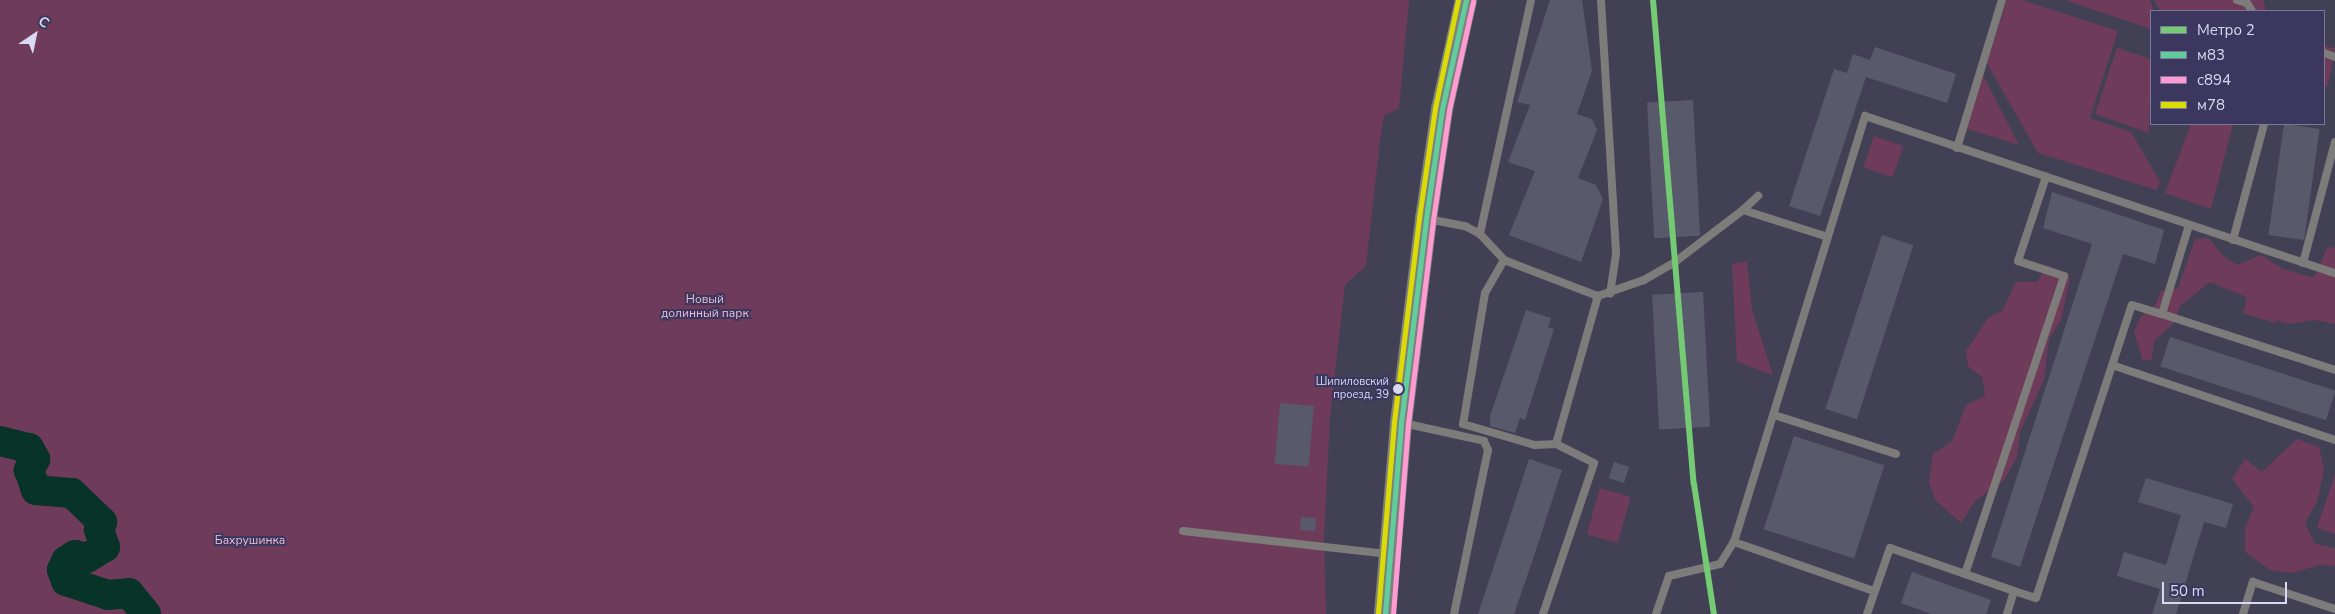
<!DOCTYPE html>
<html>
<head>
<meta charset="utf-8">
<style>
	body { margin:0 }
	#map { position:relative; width:2335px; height:614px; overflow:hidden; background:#424055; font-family:"Nunito Sans",sans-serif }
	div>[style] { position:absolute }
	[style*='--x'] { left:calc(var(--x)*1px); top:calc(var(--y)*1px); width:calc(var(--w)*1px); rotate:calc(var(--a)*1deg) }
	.green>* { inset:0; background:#6f3b5a; transform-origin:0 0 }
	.river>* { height:30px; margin:-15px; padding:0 15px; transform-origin:15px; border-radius:15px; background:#083328 }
	.building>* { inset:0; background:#585a6b; transform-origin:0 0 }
	.lane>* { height:8px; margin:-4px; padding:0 4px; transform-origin:4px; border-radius:4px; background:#7d7c7a }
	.secondary>* { height:22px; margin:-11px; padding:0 11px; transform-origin:11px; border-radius:11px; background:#80807e }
	.bus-1>* { height:5px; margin:-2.5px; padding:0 2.5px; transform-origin:2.5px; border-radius:2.5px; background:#5fce9c }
	.bus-2>* { height:5px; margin:-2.5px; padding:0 2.5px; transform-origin:2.5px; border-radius:2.5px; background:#ff9ad2 }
	.bus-3>* { height:5px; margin:-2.5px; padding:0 2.5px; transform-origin:2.5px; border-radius:2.5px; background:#dbdc04 }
	.metro-1>* { height:6px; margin:-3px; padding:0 3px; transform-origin:3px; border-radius:3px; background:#74cb74 }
	.dots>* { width:14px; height:14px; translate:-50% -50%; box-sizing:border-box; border:2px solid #3b375e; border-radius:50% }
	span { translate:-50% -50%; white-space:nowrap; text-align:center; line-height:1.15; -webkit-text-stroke:4px #3b375e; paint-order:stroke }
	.bus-label { font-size:11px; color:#dad9f2 }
	.right { translate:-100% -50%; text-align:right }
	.park-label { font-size:12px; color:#f0bcd5 }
	.legend { position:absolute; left:2150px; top:10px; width:175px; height:115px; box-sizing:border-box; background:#3b375e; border:1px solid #7b7899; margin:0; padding:6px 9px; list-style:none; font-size:15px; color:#dad9f2 }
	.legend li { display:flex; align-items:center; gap:10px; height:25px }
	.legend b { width:25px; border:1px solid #7b7899 }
	.north { position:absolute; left:10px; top:10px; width:50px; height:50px; -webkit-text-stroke:4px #3b375e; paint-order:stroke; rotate:34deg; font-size:14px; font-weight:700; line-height:20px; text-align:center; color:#dad9f2 }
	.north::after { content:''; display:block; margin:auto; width:18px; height:22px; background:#dad9f2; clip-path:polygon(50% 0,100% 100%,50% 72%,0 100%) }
	.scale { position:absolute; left:2162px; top:582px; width:125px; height:22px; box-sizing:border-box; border:2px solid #dad9f2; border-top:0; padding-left:6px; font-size:15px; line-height:18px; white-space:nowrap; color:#dad9f2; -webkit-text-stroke:4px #3b375e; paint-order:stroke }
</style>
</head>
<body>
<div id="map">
	<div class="green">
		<div style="clip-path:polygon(0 0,1409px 0,1399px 108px,1384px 116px,1380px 141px,1366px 266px,1345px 285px,1330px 416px,1324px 538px,1326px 614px,0 614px)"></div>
		<div style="clip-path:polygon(2007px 0,2022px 0,2118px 31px,2090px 118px,2131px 132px,2160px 182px,2157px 190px,2038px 153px,1987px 63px)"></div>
		<div style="clip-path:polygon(2065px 0,2150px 0,2154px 11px,2151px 29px)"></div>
		<div style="clip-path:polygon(2154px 0,2263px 0,2266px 10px,2160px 11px)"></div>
		<div style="left:2324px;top:46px;width:11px;height:39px;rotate:10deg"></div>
		<div style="clip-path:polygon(2117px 48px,2151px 59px,2149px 133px,2095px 114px)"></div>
		<div style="clip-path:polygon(1982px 73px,2019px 145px,1967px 129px)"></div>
		<div style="clip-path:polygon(2191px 124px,2233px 124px,2211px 209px,2165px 193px)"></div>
		<div style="left:1874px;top:136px;width:31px;height:33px;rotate:19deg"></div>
		<div style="clip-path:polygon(2209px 238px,2222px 255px,2237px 265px,2261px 255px,2283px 269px,2314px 278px,2327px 248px,2335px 247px,2335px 324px,2314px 320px,2288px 324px,2276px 320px,2275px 323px,2243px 313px,2247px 300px,2244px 296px,2210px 282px,2180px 306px,2174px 323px,2154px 341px,2152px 359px,2143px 361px,2134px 331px,2140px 318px,2156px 304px,2161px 291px,2178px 288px,2195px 239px)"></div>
		<div style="clip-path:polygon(1747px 261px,1752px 310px,1773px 375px,1737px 362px,1732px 264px)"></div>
		<div style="clip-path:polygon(2048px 265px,2070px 278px,2061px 320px,2049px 339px,2044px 380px,2020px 432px,2017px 457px,2004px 480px,1975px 501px,1961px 523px,1935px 500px,1929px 482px,1933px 454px,1952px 441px,1966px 405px,1985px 396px,1982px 377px,1968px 366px,1966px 351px,1988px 318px,2002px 311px,2016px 282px,2037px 282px)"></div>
		<div style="clip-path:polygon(2297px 439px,2319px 447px,2324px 469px,2317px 502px,2305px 523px,2315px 544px,2335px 548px,2335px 566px,2319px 565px,2293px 573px,2270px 570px,2245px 552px,2245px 528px,2254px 507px,2232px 479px,2245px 459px,2262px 472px)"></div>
		<div style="clip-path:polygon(2335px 474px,2335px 534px,2317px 528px)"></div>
		<div style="left:1600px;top:488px;width:32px;height:48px;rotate:16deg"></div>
	</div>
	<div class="river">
		<div style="--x:0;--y:441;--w:30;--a:14"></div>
		<div style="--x:29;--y:448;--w:13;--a:61"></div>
		<div style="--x:35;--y:459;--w:13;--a:119"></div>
		<div style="--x:29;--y:470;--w:21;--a:71"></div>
		<div style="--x:36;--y:490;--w:36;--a:5"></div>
		<div style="--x:72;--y:493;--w:42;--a:44"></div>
		<div style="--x:102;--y:522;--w:8;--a:113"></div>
		<div style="--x:99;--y:529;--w:19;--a:72"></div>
		<div style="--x:105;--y:547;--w:21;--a:149"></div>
		<div style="--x:87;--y:558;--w:12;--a:-166"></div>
		<div style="--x:75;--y:555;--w:11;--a:146"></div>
		<div style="--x:66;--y:561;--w:10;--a:114"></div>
		<div style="--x:62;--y:570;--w:12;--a:70"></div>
		<div style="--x:66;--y:581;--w:44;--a:18.4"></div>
		<div style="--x:108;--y:595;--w:21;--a:-5"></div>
		<div style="--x:129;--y:593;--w:27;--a:51"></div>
	</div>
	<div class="building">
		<div style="clip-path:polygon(1550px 0,1582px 0,1592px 71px,1577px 114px,1592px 119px,1597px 130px,1578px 178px,1596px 185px,1603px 199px,1581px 262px,1509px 235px,1535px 171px,1508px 162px,1530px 105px,1517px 102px)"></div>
		<div style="clip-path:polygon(1875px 47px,1956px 74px,1947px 103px,1866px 77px,1820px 216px,1789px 206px,1834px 69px,1847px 73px,1853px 54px,1870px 60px)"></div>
		<div style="left:1693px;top:100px;width:136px;height:46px;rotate:87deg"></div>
		<div style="left:2284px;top:124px;width:36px;height:112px;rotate:8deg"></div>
		<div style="clip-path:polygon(2052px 192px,2164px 230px,2155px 264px,2123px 254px,2020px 567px,1991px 557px,2092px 244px,2043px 228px)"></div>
		<div style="left:1882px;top:235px;width:33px;height:183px;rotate:18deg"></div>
		<div style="left:1703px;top:292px;width:135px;height:51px;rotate:87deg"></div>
		<div style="clip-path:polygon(1526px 310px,1551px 318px,1548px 327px,1554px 329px,1525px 420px,1520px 418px,1515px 433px,1490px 426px,1490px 416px)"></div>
		<div style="left:2170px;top:337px;width:174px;height:31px;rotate:18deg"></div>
		<div style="left:1280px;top:403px;width:34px;height:61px;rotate:5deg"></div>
		<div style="left:1794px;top:436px;width:95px;height:98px;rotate:18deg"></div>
		<div style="clip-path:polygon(1529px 459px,1562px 470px,1534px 556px,1514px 614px,1478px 614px)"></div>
		<div style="left:1614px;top:462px;width:16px;height:17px;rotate:18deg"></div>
		<div style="clip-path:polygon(2146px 478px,2233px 504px,2226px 528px,2204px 522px,2176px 614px,2152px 614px,2160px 589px,2117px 576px,2124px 552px,2166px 565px,2181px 515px,2138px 502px)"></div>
		<div style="left:1301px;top:517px;width:15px;height:13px;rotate:4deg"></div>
		<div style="clip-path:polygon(1912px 572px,1991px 600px,1986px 614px,1931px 614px,1901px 603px)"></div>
	</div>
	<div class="lane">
		<div style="--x:1601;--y:0;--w:254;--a:86.6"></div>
		<div style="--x:1616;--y:254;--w:40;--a:98.5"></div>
		<div style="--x:2237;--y:0;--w:10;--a:17"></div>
		<div style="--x:2247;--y:3;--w:9;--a:58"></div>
		<div style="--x:2324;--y:53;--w:12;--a:20"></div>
		<div style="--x:1957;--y:148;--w:155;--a:-73.1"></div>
		<div style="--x:1743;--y:210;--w:21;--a:-43"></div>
		<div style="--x:1428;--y:219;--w:38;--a:11"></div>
		<div style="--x:1465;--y:226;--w:17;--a:28"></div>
		<div style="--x:1480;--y:234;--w:35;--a:47"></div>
		<div style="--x:1504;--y:260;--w:101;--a:21"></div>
		<div style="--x:1598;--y:296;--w:49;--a:-19.2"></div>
		<div style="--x:1644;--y:280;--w:36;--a:-30"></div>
		<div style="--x:1675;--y:262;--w:86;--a:-37.4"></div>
		<div style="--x:1743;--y:210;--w:86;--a:17.6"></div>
		<div style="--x:1480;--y:234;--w:239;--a:-77.7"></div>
		<div style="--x:2233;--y:240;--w:120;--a:-75"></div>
		<div style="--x:1504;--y:260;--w:38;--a:120"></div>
		<div style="--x:1485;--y:293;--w:133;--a:99.5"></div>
		<div style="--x:1463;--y:424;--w:75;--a:16.3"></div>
		<div style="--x:1535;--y:445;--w:21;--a:-3"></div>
		<div style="--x:1556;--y:444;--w:154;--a:-74.2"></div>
		<div style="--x:2303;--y:263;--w:125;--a:-75.2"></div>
		<div style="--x:2162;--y:314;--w:182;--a:17.9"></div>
		<div style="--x:2112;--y:365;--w:235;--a:18.6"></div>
		<div style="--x:1774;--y:415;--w:128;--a:17.7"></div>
		<div style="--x:1403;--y:423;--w:83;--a:12.5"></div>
		<div style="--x:1484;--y:441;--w:10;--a:66"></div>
		<div style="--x:1488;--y:450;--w:167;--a:101.7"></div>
		<div style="--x:1183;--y:531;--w:205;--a:6.4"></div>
		<div style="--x:1734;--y:542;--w:148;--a:19.3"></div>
		<div style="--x:1965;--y:574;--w:314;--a:-71.6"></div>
		<div style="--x:2064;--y:276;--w:48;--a:-161.9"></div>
		<div style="--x:2018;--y:261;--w:89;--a:-71.6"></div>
		<div style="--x:2014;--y:591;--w:23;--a:18"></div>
		<div style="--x:2036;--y:598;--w:308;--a:-71.9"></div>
		<div style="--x:2132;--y:305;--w:31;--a:17"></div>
		<div style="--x:2162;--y:314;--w:93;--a:-73.1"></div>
		<div style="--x:1543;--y:614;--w:159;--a:-71.3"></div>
		<div style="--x:1594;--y:463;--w:42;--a:-153.4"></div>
		<div style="--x:1656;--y:614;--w:40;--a:-71.1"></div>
		<div style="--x:1669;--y:576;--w:52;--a:-13.2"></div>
		<div style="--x:1720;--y:564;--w:26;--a:-58"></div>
		<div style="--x:1734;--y:542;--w:446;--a:-72.9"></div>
		<div style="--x:1865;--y:116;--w:496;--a:18.5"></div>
		<div style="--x:1867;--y:614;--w:70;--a:-70.8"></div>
		<div style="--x:1890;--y:548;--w:131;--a:19.1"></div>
		<div style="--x:2014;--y:591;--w:24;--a:107"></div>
		<div style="--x:2243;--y:614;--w:34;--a:-73"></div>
		<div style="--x:2253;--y:582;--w:86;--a:18.2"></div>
	</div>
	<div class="secondary">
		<div style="--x:1385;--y:614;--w:192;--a:-85.2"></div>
		<div style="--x:1401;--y:423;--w:206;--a:-83"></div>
		<div style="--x:1426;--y:219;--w:111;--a:-81.7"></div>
		<div style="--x:1442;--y:109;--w:112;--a:-77.6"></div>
	</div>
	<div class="bus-1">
		<div style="--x:1385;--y:614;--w:192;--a:-85.2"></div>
		<div style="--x:1401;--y:423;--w:206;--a:-83"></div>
		<div style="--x:1426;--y:219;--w:111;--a:-81.7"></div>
		<div style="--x:1442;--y:109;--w:112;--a:-77.6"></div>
	</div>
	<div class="bus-2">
		<div style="--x:1393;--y:614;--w:191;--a:-85.5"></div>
		<div style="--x:1408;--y:424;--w:206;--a:-83"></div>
		<div style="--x:1433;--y:220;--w:111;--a:-81.7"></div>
		<div style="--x:1449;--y:110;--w:111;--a:-77.5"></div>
	</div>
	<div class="bus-3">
		<div style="--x:1378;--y:613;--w:192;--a:-85.2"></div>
		<div style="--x:1394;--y:422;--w:206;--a:-83"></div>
		<div style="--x:1419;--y:218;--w:111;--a:-81.7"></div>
		<div style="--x:1435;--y:108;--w:110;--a:-78"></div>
	</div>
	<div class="metro-1">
		<div style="--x:1653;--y:0;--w:486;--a:85.2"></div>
		<div style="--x:1694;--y:484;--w:132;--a:81.3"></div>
	</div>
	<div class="dots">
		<div style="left:1398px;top:389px;background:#dad9f2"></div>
	</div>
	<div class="bus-label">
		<span class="right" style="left:1389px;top:389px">Шипиловский<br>проезд, 39</span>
	</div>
	<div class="park-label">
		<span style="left:705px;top:307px">Новый<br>долинный парк</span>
		<span style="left:250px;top:541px">Бахрушинка</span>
	</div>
	<ul class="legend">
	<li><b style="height:6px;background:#74cb74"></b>Метро 2</li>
	<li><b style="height:6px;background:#5fce9c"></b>м83</li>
	<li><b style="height:6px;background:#ff9ad2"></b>с894</li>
	<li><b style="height:6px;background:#dbdc04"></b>м78</li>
	</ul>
	<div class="north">С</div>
	<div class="scale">50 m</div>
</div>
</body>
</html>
